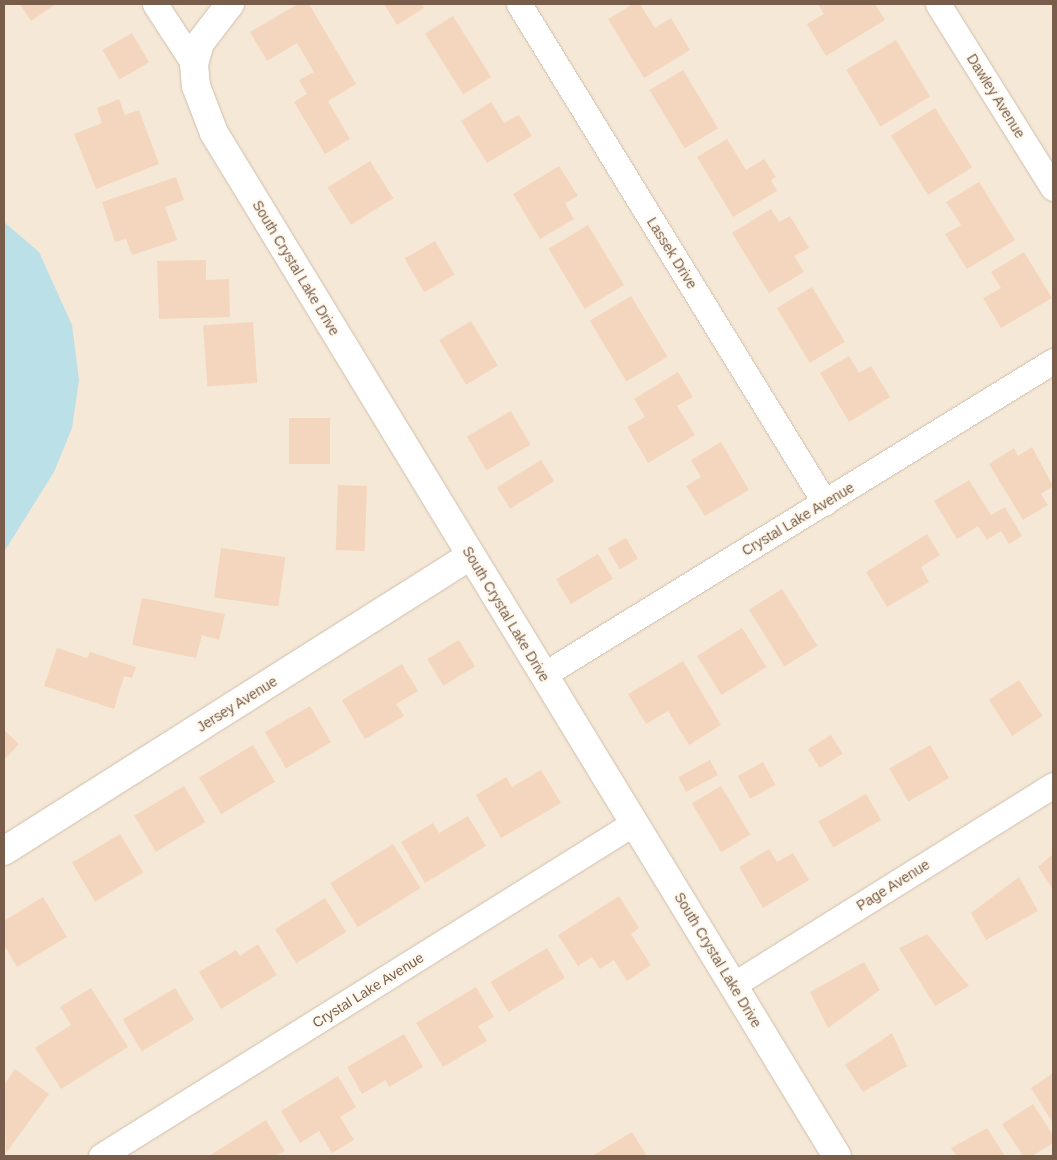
<!DOCTYPE html>
<html>
<head>
<meta charset="utf-8">
<style>
	body { margin:0 }
	#map { position:relative; width:1057px; height:1160px; overflow:hidden; background:#fdf6e8; font-family:Helvetica,sans-serif }
	div>[style] { position:absolute }
	[style*='--x'] { left:calc(var(--x)*1px); top:calc(var(--y)*1px); width:calc(var(--w)*1px); rotate:calc(var(--a)*1deg) }
	.residential>* { inset:0; background:#f5e8d6; transform-origin:0 0 }
	.water>* { inset:0; background:#bbe0e8 }
	.building>* { inset:0; background:#f4d6be; transform-origin:0 0 }
	.roads { filter:drop-shadow(0 0 1px #d0beac) drop-shadow(0 0 1px #d0beac) }
	.minor>* { height:25px; margin:-12.5px; padding:0 12.5px; transform-origin:12.5px; border-radius:12.5px; background:#fff }
	.tertiary>* { height:28px; margin:-14px; padding:0 14px; transform-origin:14px; border-radius:14px; background:#fff }
	span { translate:-50% -50%; white-space:nowrap; text-align:center; line-height:1.15; -webkit-text-stroke:4.5px #fff9ef; paint-order:stroke }
	.street-label { font-size:14px; color:#785d4a }
	.frame { position:absolute; inset:0; border:5px solid #785d4a; pointer-events:none }
</style>
</head>
<body>
<div id="map">
	<div class="residential">
		<div style="left:4px;top:4px;width:1049px;height:1152px"></div>
	</div>
	<div class="water">
		<div style="clip-path:polygon(4px 222px,39px 252px,72px 325px,79px 380px,72px 428px,54px 472px,4px 552px)"></div>
	</div>
	<div class="building">
		<div style="clip-path:polygon(20px 4px,56px 4px,31px 21px)"></div>
		<div style="clip-path:polygon(298px 4px,309px 4px,356px 84px,328px 101px,350px 139px,325px 154px,294px 102px,307px 94px,299px 80px,314px 72px,297px 43px,267px 61px,250px 32px)"></div>
		<div style="clip-path:polygon(384px 4px,422px 4px,424px 8px,397px 25px)"></div>
		<div style="clip-path:polygon(633px 4px,640px 4px,655px 28px,671px 18px,690px 50px,644px 78px,608px 19px)"></div>
		<div style="clip-path:polygon(818px 4px,875px 4px,885px 20px,826px 56px,807px 24px,824px 14px)"></div>
		<div style="left:453px;top:16px;width:72px;height:33px;rotate:58deg"></div>
		<div style="left:132px;top:33px;width:34px;height:34px;rotate:60deg"></div>
		<div style="left:896px;top:40px;width:66px;height:58px;rotate:59deg"></div>
		<div style="left:683px;top:70px;width:68px;height:39px;rotate:59deg"></div>
		<div style="clip-path:polygon(119px 99px,125px 115px,139px 110px,159px 164px,96px 189px,74px 134px,102px 123px,97px 108px)"></div>
		<div style="clip-path:polygon(491px 102px,504px 123px,519px 115px,532px 136px,487px 163px,461px 121px)"></div>
		<div style="left:935px;top:108px;width:70px;height:52px;rotate:58deg"></div>
		<div style="clip-path:polygon(727px 139px,746px 170px,764px 159px,776px 177px,771px 180px,777px 191px,733px 217px,697px 157px)"></div>
		<div style="left:370px;top:161px;width:44px;height:50px;rotate:58deg"></div>
		<div style="clip-path:polygon(559px 166px,578px 196px,565px 203px,574px 219px,540px 239px,513px 194px)"></div>
		<div style="clip-path:polygon(176px 177px,184px 200px,165px 207px,177px 240px,132px 255px,126px 239px,115px 242px,102px 202px)"></div>
		<div style="clip-path:polygon(979px 182px,1015px 240px,967px 269px,945px 234px,961px 225px,946px 202px)"></div>
		<div style="clip-path:polygon(771px 209px,779px 222px,790px 216px,809px 248px,794px 256px,804px 272px,769px 293px,732px 233px)"></div>
		<div style="left:588px;top:225px;width:70px;height:46px;rotate:59deg"></div>
		<div style="left:435px;top:241px;width:39px;height:35px;rotate:60deg"></div>
		<div style="clip-path:polygon(1024px 252px,1052px 298px,1001px 328px,983px 298px,1001px 288px,991px 272px)"></div>
		<div style="clip-path:polygon(206px 260px,206px 280px,229px 279px,230px 317px,159px 319px,157px 261px)"></div>
		<div style="left:812px;top:287px;width:64px;height:41px;rotate:59deg"></div>
		<div style="left:631px;top:296px;width:71px;height:48px;rotate:59deg"></div>
		<div style="left:471px;top:321px;width:52px;height:37px;rotate:59deg"></div>
		<div style="left:253px;top:322px;width:61px;height:50px;rotate:86deg"></div>
		<div style="clip-path:polygon(849px 356px,859px 373px,871px 366px,890px 397px,849px 422px,820px 373px)"></div>
		<div style="clip-path:polygon(678px 372px,693px 397px,677px 406px,695px 435px,648px 463px,627px 427px,645px 417px,634px 399px)"></div>
		<div style="left:511px;top:411px;width:39px;height:51px;rotate:60deg"></div>
		<div style="left:330px;top:418px;width:46px;height:41px;rotate:90deg"></div>
		<div style="clip-path:polygon(721px 442px,749px 490px,705px 516px,686px 486px,701px 477px,691px 460px)"></div>
		<div style="clip-path:polygon(1032px 447px,1053px 486px,1041px 494px,1048px 505px,1023px 520px,989px 464px,1014px 448px,1018px 456px)"></div>
		<div style="left:541px;top:460px;width:25px;height:52px;rotate:58deg"></div>
		<div style="clip-path:polygon(969px 480px,991px 515px,1005px 507px,1022px 536px,1009px 544px,1001px 531px,987px 540px,978px 526px,957px 539px,934px 501px)"></div>
		<div style="left:338px;top:485px;width:29px;height:65px;rotate:2deg"></div>
		<div style="clip-path:polygon(927px 534px,940px 555px,921px 567px,929px 582px,887px 607px,866px 572px)"></div>
		<div style="left:626px;top:538px;width:24px;height:21px;rotate:60deg"></div>
		<div style="left:221px;top:548px;width:65px;height:50px;rotate:8deg"></div>
		<div style="left:598px;top:554px;width:29px;height:49px;rotate:59deg"></div>
		<div style="left:782px;top:589px;width:67px;height:39px;rotate:58deg"></div>
		<div style="clip-path:polygon(142px 598px,225px 614px,219px 640px,202px 635px,196px 658px,132px 645px)"></div>
		<div style="left:742px;top:628px;width:46px;height:53px;rotate:58deg"></div>
		<div style="left:459px;top:640px;width:31px;height:37px;rotate:59deg"></div>
		<div style="clip-path:polygon(57px 648px,87px 658px,90px 652px,136px 667px,132px 678px,124px 676px,114px 709px,44px 686px)"></div>
		<div style="clip-path:polygon(683px 661px,721px 725px,689px 745px,668px 711px,646px 724px,628px 694px)"></div>
		<div style="clip-path:polygon(402px 664px,418px 691px,396px 704px,404px 716px,365px 739px,342px 700px)"></div>
		<div style="left:1019px;top:680px;width:43px;height:36px;rotate:57deg"></div>
		<div style="left:310px;top:706px;width:42px;height:52px;rotate:60deg"></div>
		<div style="clip-path:polygon(4px 730px,19px 744px,4px 760px)"></div>
		<div style="left:831px;top:735px;width:22px;height:27px;rotate:58deg"></div>
		<div style="left:253px;top:745px;width:43px;height:63px;rotate:59deg"></div>
		<div style="left:930px;top:745px;width:38px;height:47px;rotate:60deg"></div>
		<div style="left:710px;top:760px;width:17px;height:36px;rotate:62deg"></div>
		<div style="left:763px;top:762px;width:26px;height:29px;rotate:61deg"></div>
		<div style="clip-path:polygon(541px 770px,561px 803px,501px 838px,476px 795px,506px 777px,512px 787px)"></div>
		<div style="left:184px;top:786px;width:42px;height:58px;rotate:59deg"></div>
		<div style="left:721px;top:786px;width:57px;height:34px;rotate:59deg"></div>
		<div style="left:866px;top:794px;width:30px;height:55px;rotate:60deg"></div>
		<div style="clip-path:polygon(468px 816px,486px 846px,425px 883px,401px 842px,433px 823px,439px 833px)"></div>
		<div style="left:120px;top:834px;width:45px;height:56px;rotate:59deg"></div>
		<div style="left:393px;top:844px;width:52px;height:74px;rotate:58deg"></div>
		<div style="clip-path:polygon(769px 849px,777px 862px,793px 853px,809px 880px,763px 908px,739px 867px)"></div>
		<div style="clip-path:polygon(1053px 854px,1053px 889px,1038px 867px)"></div>
		<div style="clip-path:polygon(1019px 877px,1038px 911px,986px 940px,971px 913px)"></div>
		<div style="clip-path:polygon(619px 896px,639px 928px,631px 934px,651px 965px,627px 981px,614px 960px,600px 969px,592px 957px,578px 966px,558px 935px)"></div>
		<div style="clip-path:polygon(43px 897px,67px 937px,17px 967px,4px 945px,4px 921px)"></div>
		<div style="left:325px;top:898px;width:40px;height:59px;rotate:58deg"></div>
		<div style="clip-path:polygon(927px 934px,969px 986px,935px 1006px,899px 948px)"></div>
		<div style="clip-path:polygon(258px 944px,277px 975px,221px 1009px,199px 972px,236px 950px,240px 956px)"></div>
		<div style="left:547px;top:948px;width:35px;height:66px;rotate:59deg"></div>
		<div style="clip-path:polygon(864px 962px,880px 990px,828px 1028px,810px 992px)"></div>
		<div style="clip-path:polygon(476px 987px,494px 1017px,478px 1026px,487px 1041px,443px 1067px,416px 1023px)"></div>
		<div style="clip-path:polygon(91px 988px,128px 1047px,61px 1089px,35px 1048px,71px 1025px,60px 1007px)"></div>
		<div style="left:175px;top:988px;width:37px;height:61px;rotate:59deg"></div>
		<div style="clip-path:polygon(892px 1033px,907px 1066px,863px 1092px,845px 1065px)"></div>
		<div style="clip-path:polygon(404px 1034px,423px 1067px,389px 1087px,386px 1080px,362px 1094px,347px 1067px)"></div>
		<div style="clip-path:polygon(15px 1069px,49px 1094px,6px 1153px,4px 1085px)"></div>
		<div style="clip-path:polygon(1053px 1073px,1053px 1123px,1031px 1088px)"></div>
		<div style="clip-path:polygon(338px 1076px,356px 1107px,340px 1117px,354px 1140px,332px 1153px,319px 1131px,300px 1143px,281px 1111px)"></div>
		<div style="clip-path:polygon(1033px 1104px,1053px 1135px,1053px 1143px,1032px 1156px,1023px 1156px,1002px 1124px)"></div>
		<div style="clip-path:polygon(266px 1120px,285px 1151px,276px 1156px,209px 1156px)"></div>
		<div style="clip-path:polygon(987px 1128px,1005px 1156px,957px 1156px,951px 1148px)"></div>
		<div style="clip-path:polygon(632px 1132px,647px 1156px,592px 1156px)"></div>
	</div>
	<div class="roads">
		<div class="minor">
			<div style="--x:155;--y:4;--w:72;--a:57"></div>
			<div style="--x:519;--y:4;--w:585;--a:58.48"></div>
			<div style="--x:938;--y:4;--w:217;--a:58"></div>
			<div style="--x:543;--y:675;--w:599;--a:-31.62"></div>
			<div style="--x:733;--y:985;--w:377;--a:-32"></div>
			<div style="--x:101;--y:1156;--w:628;--a:-32"></div>
		</div>
		<div class="tertiary">
			<div style="--x:230;--y:4;--w:49;--a:127.6"></div>
			<div style="--x:200;--y:43;--w:22;--a:106"></div>
			<div style="--x:194;--y:64;--w:22;--a:85"></div>
			<div style="--x:196;--y:86;--w:50;--a:69"></div>
			<div style="--x:214;--y:133;--w:1198;--a:58.66"></div>
			<div style="--x:4;--y:851;--w:552;--a:-32.34"></div>
		</div>
	</div>
	<div class="street-label">
		<span style="left:996px;top:96px;rotate:58deg">Dawley Avenue</span>
		<span style="left:672px;top:253px;rotate:58deg">Lassek Drive</span>
		<span style="left:296px;top:268px;rotate:59deg">South Crystal Lake Drive</span>
		<span style="left:798px;top:519px;rotate:-31deg">Crystal Lake Avenue</span>
		<span style="left:506px;top:614px;rotate:59deg">South Crystal Lake Drive</span>
		<span style="left:237px;top:704px;rotate:-32deg">Jersey Avenue</span>
		<span style="left:893px;top:885px;rotate:-32deg">Page Avenue</span>
		<span style="left:718px;top:960px;rotate:59deg">South Crystal Lake Drive</span>
		<span style="left:368px;top:990px;rotate:-32deg">Crystal Lake Avenue</span>
	</div>
	<div class="frame"></div>
</div>
</body>
</html>
